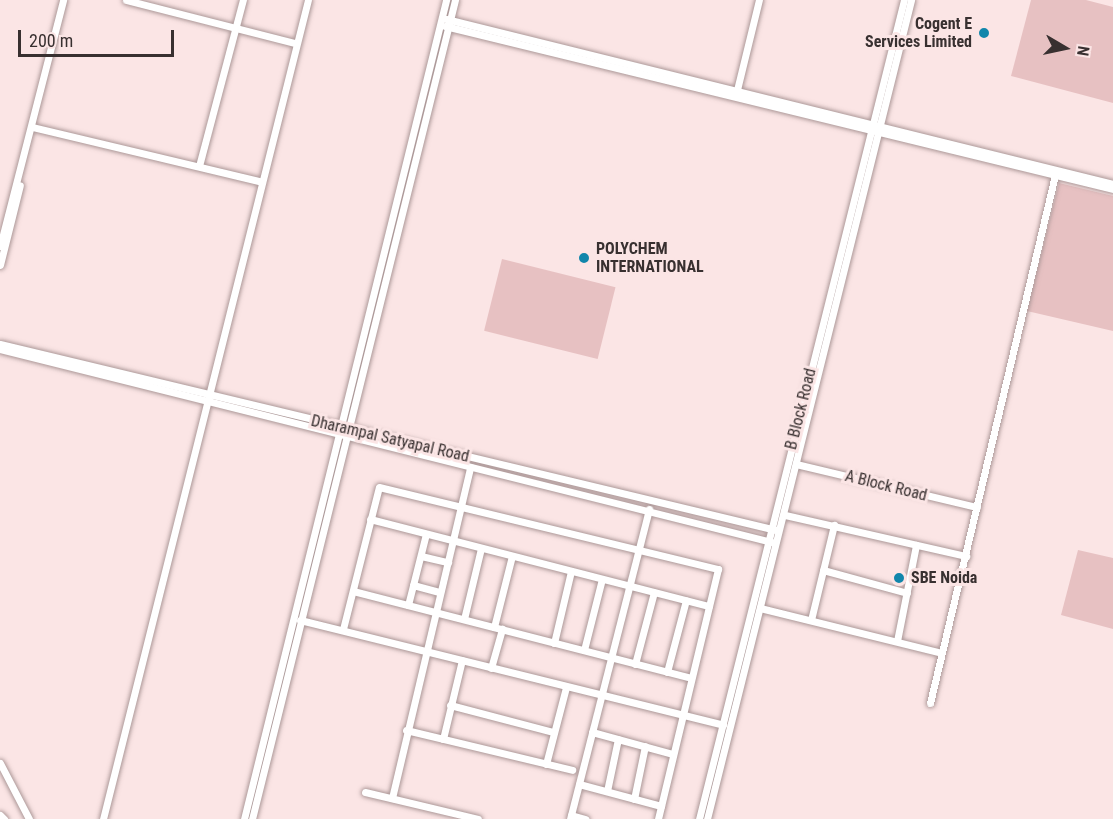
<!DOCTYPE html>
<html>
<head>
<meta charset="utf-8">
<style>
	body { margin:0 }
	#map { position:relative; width:1113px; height:819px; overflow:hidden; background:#fbe5e5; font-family:"Roboto Condensed",sans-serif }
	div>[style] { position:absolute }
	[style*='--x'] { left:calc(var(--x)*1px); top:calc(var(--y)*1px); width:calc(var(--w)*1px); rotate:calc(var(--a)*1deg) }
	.green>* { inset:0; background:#e7c1c2; transform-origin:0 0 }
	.roads { filter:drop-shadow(0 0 2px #ac9898) drop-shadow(0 0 2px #ac9898) }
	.minor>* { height:7px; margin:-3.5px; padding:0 3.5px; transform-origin:3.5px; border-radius:3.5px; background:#fff }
	.dots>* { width:16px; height:16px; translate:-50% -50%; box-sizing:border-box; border:3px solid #fbe5e5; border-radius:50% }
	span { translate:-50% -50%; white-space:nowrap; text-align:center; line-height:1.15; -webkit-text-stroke:6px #fbe5e5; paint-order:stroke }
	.poi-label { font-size:16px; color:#383030; font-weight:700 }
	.right { translate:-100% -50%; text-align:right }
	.left { translate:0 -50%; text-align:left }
	.street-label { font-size:16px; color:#383030 }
	.north { position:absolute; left:1035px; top:18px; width:60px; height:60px; -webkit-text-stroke:4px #fbe5e5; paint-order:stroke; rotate:99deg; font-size:16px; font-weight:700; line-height:24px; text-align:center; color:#383030 }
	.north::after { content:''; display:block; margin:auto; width:21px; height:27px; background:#383030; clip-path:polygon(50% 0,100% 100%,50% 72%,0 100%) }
	.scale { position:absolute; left:18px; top:30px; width:156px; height:27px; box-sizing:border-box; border:3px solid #383030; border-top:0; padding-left:8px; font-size:18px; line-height:21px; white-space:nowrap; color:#383030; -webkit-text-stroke:4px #fbe5e5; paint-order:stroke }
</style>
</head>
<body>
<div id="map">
	<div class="green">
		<div style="clip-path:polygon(1031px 0,1086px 0,1113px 7px,1113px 103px,1011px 76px)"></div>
		<div style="clip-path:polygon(1059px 183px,1113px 196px,1113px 331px,1027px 311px)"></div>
		<div style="left:502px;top:259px;width:117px;height:74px;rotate:14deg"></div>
		<div style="clip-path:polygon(1078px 550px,1113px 558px,1113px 629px,1061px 615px)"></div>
	</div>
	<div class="roads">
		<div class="minor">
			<div style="--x:126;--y:0;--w:174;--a:14.3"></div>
			<div style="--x:446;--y:19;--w:687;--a:13.89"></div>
			<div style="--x:445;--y:26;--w:688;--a:13.71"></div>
			<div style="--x:736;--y:94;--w:97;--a:-76.3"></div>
			<div style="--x:32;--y:127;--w:236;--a:13.4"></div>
			<div style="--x:199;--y:166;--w:172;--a:-75.2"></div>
			<div style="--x:0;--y:246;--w:254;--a:-75.6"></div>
			<div style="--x:0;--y:265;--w:82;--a:-76"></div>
			<div style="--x:0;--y:344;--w:798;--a:13.48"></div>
			<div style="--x:0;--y:349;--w:799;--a:14.05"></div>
			<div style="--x:796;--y:464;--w:186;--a:13.4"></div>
			<div style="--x:785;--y:515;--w:186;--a:12.8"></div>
			<div style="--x:370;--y:519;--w:350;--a:14.4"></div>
			<div style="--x:421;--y:556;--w:28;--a:13"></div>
			<div style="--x:823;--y:570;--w:87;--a:15.3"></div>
			<div style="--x:413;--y:585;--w:28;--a:15"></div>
			<div style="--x:353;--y:591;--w:349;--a:14.4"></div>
			<div style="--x:408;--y:605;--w:73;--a:-75.8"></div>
			<div style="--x:760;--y:608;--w:187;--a:13.9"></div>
			<div style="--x:464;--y:619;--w:73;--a:-76.5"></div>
			<div style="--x:300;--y:620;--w:436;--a:13.9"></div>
			<div style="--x:811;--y:620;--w:98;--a:-76.4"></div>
			<div style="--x:494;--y:627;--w:73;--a:-75.8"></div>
			<div style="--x:343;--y:629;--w:146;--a:-75.8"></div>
			<div style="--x:379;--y:487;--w:349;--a:13.6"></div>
			<div style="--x:718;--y:569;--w:257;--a:103.5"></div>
			<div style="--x:897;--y:641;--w:98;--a:-78.8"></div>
			<div style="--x:554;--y:643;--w:74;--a:-76.7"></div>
			<div style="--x:584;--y:650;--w:73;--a:-75.8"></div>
			<div style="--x:635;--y:664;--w:74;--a:-75.2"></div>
			<div style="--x:491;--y:668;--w:41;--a:-74.2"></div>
			<div style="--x:667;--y:672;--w:74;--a:-75.2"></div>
			<div style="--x:930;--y:703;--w:547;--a:-76.68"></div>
			<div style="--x:450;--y:705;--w:106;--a:14.7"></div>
			<div style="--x:406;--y:730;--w:171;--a:13.5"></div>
			<div style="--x:592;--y:732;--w:84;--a:15.2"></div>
			<div style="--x:443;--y:739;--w:81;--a:-76.5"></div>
			<div style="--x:0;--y:763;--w:63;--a:62.6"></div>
			<div style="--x:546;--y:764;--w:80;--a:-75.4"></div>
			<div style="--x:579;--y:784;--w:85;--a:15"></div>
			<div style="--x:607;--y:791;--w:53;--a:-78.1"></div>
			<div style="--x:365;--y:792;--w:116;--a:13.4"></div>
			<div style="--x:392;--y:798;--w:340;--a:-76.7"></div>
			<div style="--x:634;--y:799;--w:54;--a:-78.3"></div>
			<div style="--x:0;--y:815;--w:6;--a:45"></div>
			<div style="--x:571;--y:815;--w:15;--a:16"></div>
			<div style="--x:103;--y:819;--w:844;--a:-75.95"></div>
			<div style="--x:244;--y:819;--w:844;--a:-76.14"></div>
			<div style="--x:252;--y:819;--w:844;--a:-76.08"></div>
			<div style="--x:570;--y:819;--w:320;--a:-75.7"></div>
			<div style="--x:699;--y:819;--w:844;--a:-75.95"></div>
			<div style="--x:707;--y:819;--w:844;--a:-76.01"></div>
		</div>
	</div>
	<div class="dots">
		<div style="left:984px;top:33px;background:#1186ab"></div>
		<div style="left:584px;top:258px;background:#1186ab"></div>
		<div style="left:899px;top:578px;background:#1186ab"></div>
	</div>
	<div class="poi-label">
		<span class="right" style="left:972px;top:33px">Cogent E<br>Services Limited</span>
		<span class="left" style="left:596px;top:258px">POLYCHEM<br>INTERNATIONAL</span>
		<span class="left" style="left:911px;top:578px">SBE Noida</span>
	</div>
	<div class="street-label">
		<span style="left:801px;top:409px;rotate:-76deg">B Block Road</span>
		<span style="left:390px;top:439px;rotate:13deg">Dharampal Satyapal Road</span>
		<span style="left:886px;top:486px;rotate:14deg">A Block Road</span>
	</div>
	<div class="north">N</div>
	<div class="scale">200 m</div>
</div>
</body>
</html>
